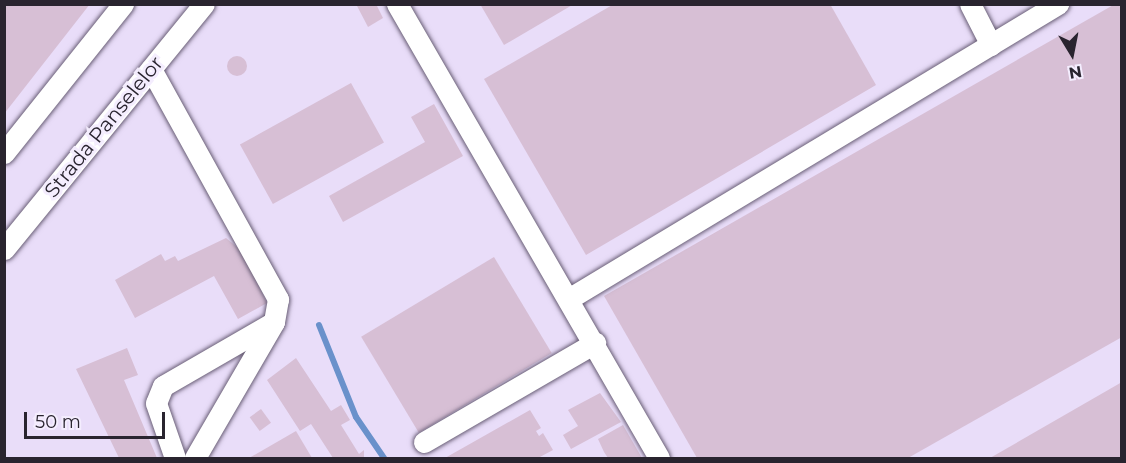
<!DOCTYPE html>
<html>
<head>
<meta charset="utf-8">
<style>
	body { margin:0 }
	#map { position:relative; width:1126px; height:463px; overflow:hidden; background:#e9ddf9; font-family:Montserrat,sans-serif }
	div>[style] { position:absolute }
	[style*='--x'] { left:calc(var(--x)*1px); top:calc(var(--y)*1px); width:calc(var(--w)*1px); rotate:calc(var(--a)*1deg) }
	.stream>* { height:6px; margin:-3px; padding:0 3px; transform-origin:3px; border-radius:3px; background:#6a91cb }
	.building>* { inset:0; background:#d7bfd5; transform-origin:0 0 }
	.round { border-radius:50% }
	.roads { filter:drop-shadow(0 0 2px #695e76) drop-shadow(0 0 2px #695e76) }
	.minor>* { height:21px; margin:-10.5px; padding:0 10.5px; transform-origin:10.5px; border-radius:10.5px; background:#fff }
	span { translate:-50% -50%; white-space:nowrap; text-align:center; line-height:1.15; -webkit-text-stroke:6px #f4edfe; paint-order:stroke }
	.street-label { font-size:20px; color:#29242f }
	.frame { position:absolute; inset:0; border:6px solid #29242f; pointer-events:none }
	.north { position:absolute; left:1042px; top:24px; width:60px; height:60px; -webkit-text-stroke:4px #f4edfe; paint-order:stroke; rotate:170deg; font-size:16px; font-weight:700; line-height:24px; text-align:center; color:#29242f }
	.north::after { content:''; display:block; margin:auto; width:21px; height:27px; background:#29242f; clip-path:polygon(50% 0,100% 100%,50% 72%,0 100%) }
	.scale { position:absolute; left:24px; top:412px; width:141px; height:27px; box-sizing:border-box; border:3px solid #29242f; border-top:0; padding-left:8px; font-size:18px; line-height:21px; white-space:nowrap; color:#29242f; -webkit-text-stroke:4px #f4edfe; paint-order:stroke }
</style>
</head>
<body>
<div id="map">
	<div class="stream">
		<div style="--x:319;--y:325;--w:99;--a:68.1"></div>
		<div style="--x:356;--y:417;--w:50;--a:55.7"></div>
	</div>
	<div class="building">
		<div style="clip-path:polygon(4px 4px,90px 4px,4px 114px)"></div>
		<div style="clip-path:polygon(356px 4px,376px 4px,383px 18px,368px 27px)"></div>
		<div style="clip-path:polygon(480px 4px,574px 4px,504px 45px)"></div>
		<div style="clip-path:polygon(614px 4px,830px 4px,876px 85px,586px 255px,484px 79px)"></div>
		<div style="clip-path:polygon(1115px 4px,1122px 4px,1122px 337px,908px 458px,697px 458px,604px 296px)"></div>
		<div class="round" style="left:227px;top:56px;width:20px;height:20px"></div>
		<div style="left:351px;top:83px;width:68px;height:127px;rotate:61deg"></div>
		<div style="clip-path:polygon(434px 104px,463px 156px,343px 222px,329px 196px,425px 142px,411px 117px)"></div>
		<div style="clip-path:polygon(226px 238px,243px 252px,267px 303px,238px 319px,214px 276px,135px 318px,115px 280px,161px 254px,165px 261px,175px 256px,178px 261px)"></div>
		<div style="left:494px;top:257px;width:112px;height:155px;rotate:59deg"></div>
		<div style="clip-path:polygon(127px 348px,138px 375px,124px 380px,157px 458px,119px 458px,76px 369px)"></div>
		<div style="clip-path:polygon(296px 358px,331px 411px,341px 405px,350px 420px,341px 425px,359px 454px,364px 450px,364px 458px,333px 458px,311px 424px,300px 431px,267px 380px)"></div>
		<div style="clip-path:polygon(1122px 382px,1122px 458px,990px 458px)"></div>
		<div style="clip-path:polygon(600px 393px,621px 422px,571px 449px,563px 435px,578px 426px,568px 410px)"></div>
		<div style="left:261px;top:409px;width:17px;height:14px;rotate:54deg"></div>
		<div style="clip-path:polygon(530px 410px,541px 428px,536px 431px,539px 436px,543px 433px,553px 450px,538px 458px,445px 458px)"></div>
		<div style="clip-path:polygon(623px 425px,642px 458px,608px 458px,604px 452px,598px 439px)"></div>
		<div style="clip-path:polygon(296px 431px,312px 458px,249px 458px)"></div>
	</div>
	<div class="roads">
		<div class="minor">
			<div style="--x:397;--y:4;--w:524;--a:60.01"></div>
			<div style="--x:970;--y:4;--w:46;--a:62.9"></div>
			<div style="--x:151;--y:69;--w:263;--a:61.1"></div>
			<div style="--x:278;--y:299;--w:23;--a:100"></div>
			<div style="--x:274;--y:322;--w:157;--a:120.2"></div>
			<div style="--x:4;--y:153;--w:191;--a:-51.4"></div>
			<div style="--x:4;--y:249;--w:316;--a:-50.8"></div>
			<div style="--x:570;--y:298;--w:570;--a:-31.07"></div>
			<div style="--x:424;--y:442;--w:198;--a:-30.1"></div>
			<div style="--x:175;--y:458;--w:58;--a:-109.1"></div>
			<div style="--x:156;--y:403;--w:18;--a:-68"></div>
			<div style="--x:163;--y:386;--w:128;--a:-30"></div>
		</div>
	</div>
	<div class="street-label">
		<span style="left:104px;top:127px;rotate:-51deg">Strada Panselelor</span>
	</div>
	<div class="frame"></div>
	<div class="north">N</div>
	<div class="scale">50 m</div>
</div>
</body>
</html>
